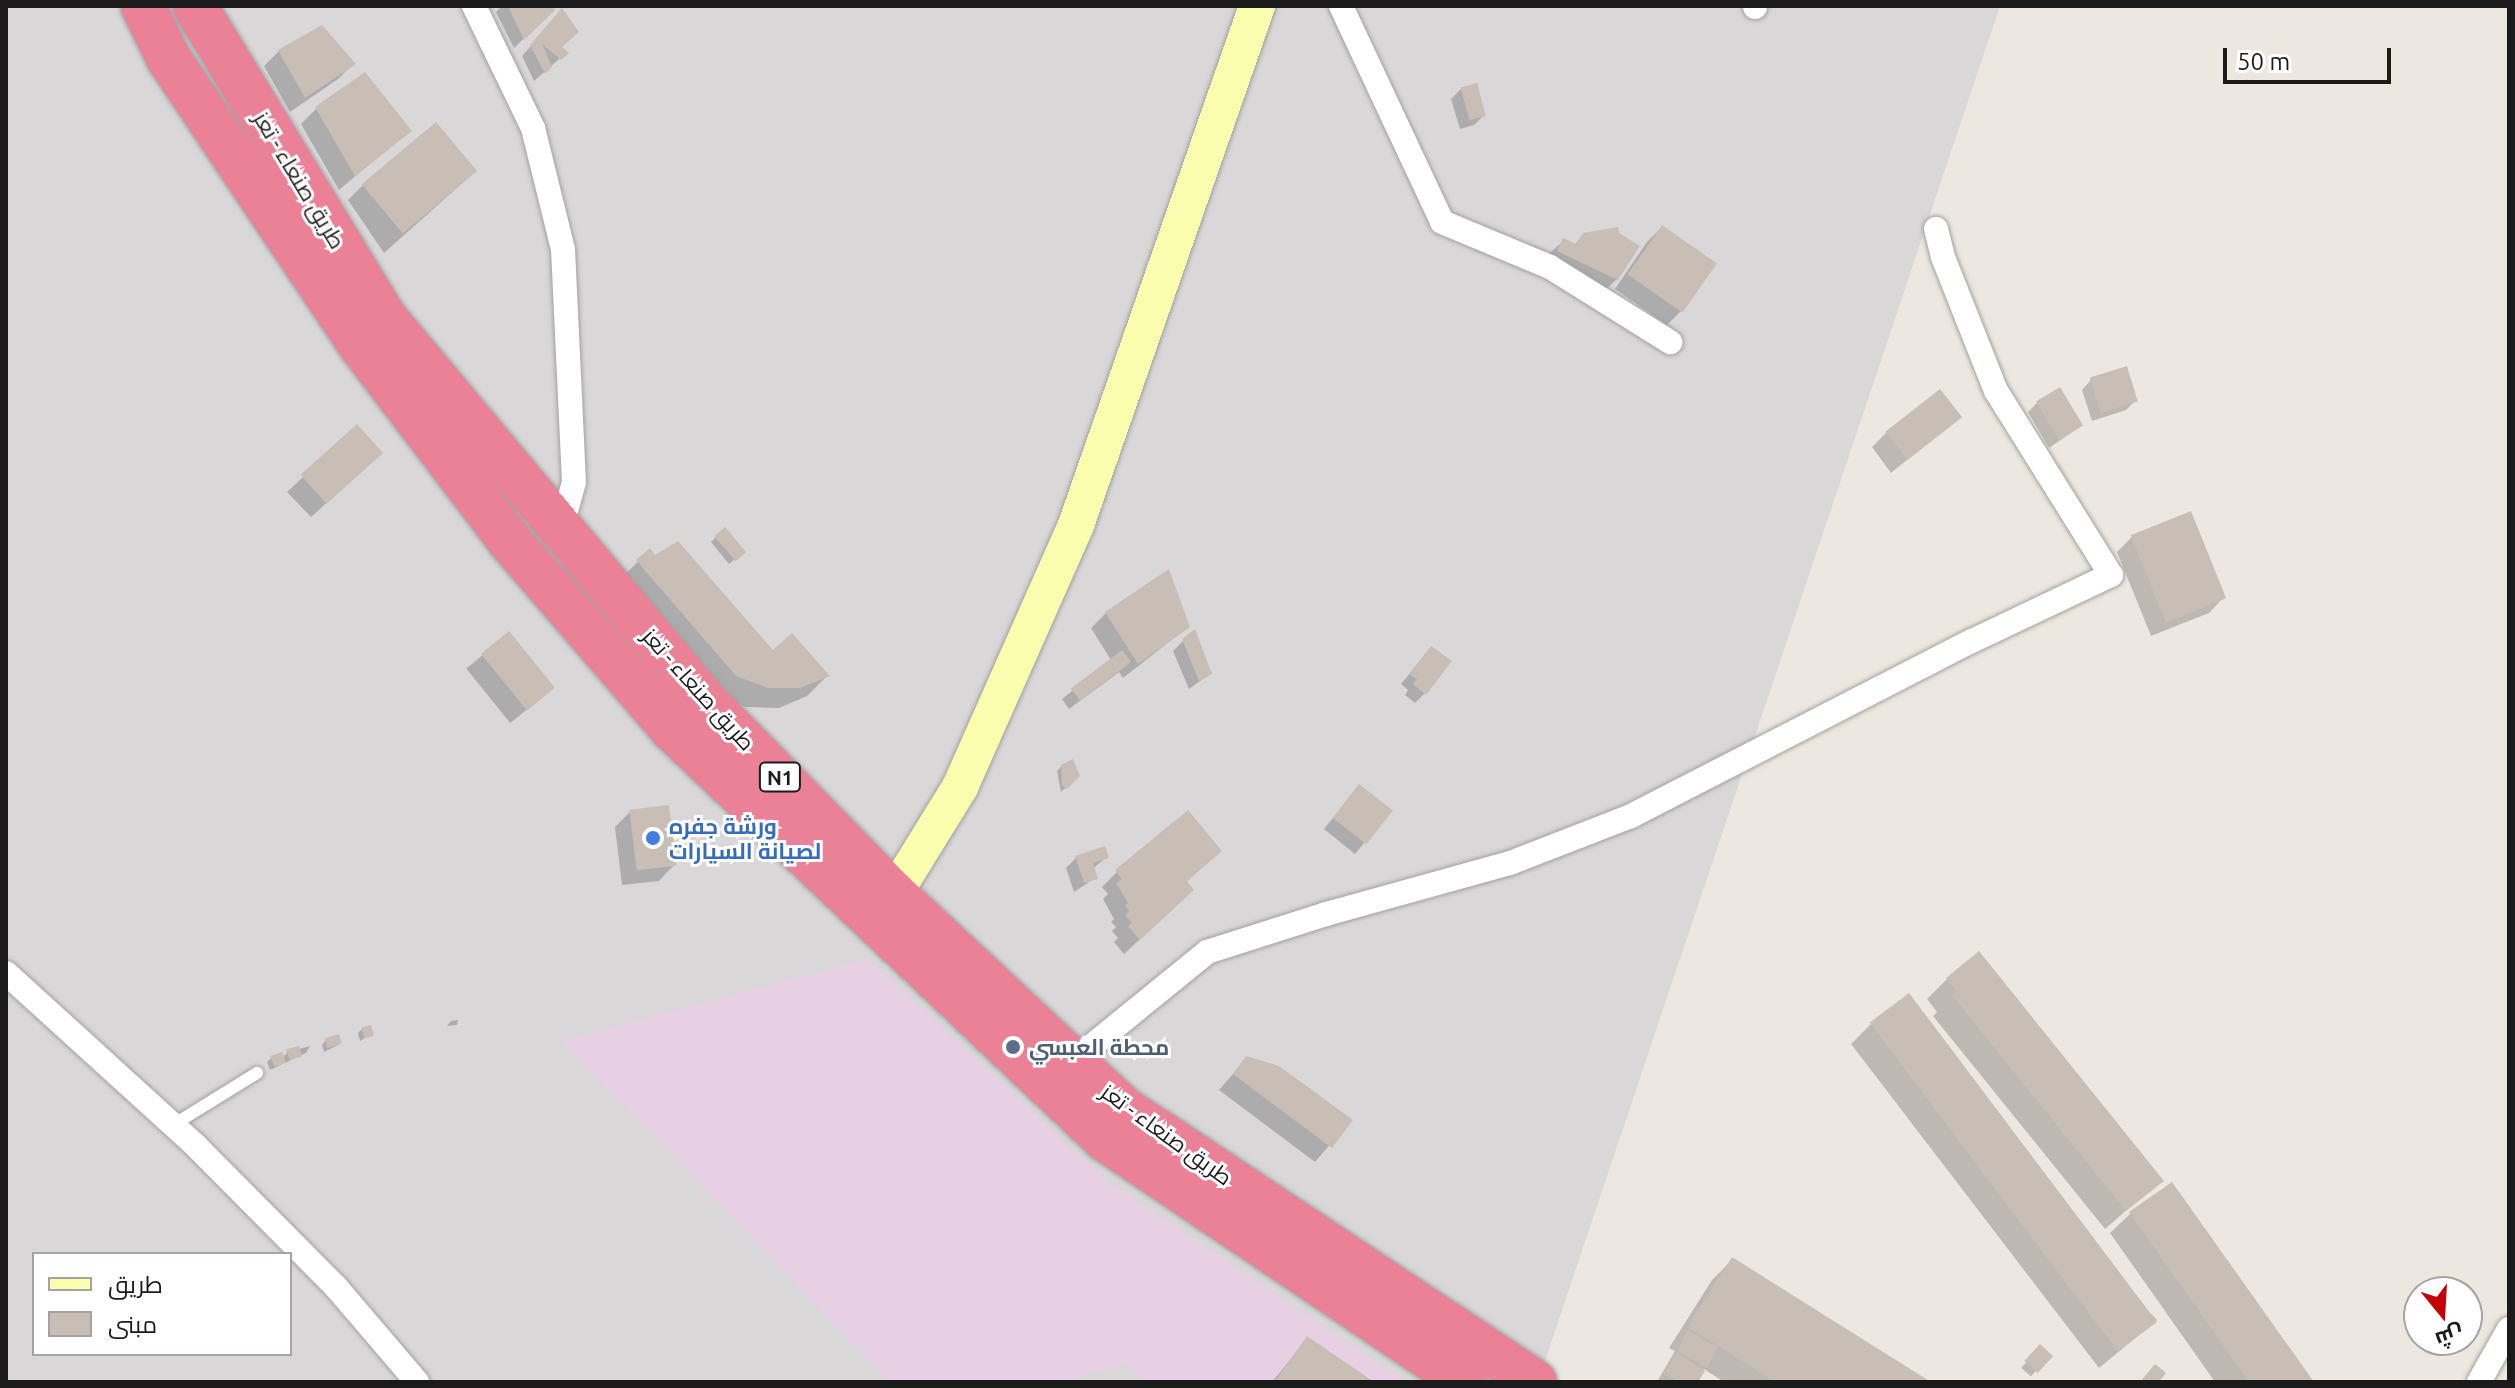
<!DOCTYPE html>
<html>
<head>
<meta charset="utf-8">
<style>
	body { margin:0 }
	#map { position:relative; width:2515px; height:1388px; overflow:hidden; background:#ede8df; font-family:Ubuntu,Cairo,sans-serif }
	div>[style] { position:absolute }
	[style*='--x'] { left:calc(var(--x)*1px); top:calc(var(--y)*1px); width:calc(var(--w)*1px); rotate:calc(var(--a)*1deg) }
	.residential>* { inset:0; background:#d9d7d7 }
	.industrial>* { inset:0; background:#e7d0e3 }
	.shadow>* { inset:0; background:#0003; transform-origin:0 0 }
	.building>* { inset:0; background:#c9beb5; transform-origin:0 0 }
	.roads { filter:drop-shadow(0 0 2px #a2a2a2) drop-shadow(0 0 2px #a2a2a2) }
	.lane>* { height:12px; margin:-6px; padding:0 6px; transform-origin:6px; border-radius:6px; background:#fff }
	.street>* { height:24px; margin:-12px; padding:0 12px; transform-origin:12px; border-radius:12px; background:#fff }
	.secondary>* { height:36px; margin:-18px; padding:0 18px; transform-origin:18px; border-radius:18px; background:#fafcae }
	.highway>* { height:44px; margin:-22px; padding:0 22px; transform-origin:22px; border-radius:22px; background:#ea8197 }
	.dots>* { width:22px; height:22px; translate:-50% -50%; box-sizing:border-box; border:4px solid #fff; border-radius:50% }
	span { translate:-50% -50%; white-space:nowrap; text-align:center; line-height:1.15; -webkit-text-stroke:6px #fff; paint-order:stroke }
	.shield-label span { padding:2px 6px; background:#fff; border:2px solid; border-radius:6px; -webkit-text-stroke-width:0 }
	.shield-label { font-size:20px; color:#1b1b1b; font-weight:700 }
	.street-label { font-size:22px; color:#1b1b1b }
	.shop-label { font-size:22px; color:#366cbe; font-weight:700 }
	.left { translate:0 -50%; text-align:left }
	.service-label { font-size:22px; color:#4e5e75; font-weight:700 }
	.frame { position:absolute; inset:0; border:8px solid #1b1b1b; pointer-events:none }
	.legend { position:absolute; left:32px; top:1252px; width:260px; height:104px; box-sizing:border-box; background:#fff; border:2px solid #a4a4a4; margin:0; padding:10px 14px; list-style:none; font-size:24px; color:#1b1b1b }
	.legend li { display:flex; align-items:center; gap:16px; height:40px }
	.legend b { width:40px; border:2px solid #a4a4a4 }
	.north { position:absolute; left:2403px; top:1276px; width:80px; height:80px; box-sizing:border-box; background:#fff; border:2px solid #a4a4a4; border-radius:50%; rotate:162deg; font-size:22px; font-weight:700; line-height:32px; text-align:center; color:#1b1b1b }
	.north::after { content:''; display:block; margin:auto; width:28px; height:36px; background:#c50004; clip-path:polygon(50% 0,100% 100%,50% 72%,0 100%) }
	.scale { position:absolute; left:2223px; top:48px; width:168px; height:36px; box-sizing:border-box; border:4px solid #1b1b1b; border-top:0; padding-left:10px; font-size:24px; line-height:28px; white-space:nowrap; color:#1b1b1b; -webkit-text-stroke:6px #fff; paint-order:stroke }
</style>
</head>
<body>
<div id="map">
	<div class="residential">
		<div style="clip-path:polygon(evenodd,6px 6px,2000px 6px,1538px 1382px,6px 1382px,6px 6px,34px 1254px,290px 1254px,290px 1354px,34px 1354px,34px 1254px)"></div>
	</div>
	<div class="industrial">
		<div style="clip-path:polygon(867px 959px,1113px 1186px,1407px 1382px,1147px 1382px,1126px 1364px,1061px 1382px,891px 1382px,562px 1041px)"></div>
	</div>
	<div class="shadow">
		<div style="clip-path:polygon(502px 6px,550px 6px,553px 10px,514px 48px,496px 12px)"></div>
		<div style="clip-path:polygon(553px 21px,560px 48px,566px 53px,534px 81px,522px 56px)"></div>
		<div style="clip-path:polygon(279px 51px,353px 64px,338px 79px,290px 112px,264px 66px)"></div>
		<div style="clip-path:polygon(1461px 89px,1483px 116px,1474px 125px,1460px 129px,1451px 99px)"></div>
		<div style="clip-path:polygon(316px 109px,409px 131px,339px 190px,301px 124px)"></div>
		<div style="clip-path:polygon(363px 185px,459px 186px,384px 253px,348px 200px)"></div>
		<div style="clip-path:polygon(1662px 227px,1715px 263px,1682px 310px,1667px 325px,1615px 289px,1647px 242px)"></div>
		<div style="clip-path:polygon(1584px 235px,1617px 279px,1601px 294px,1548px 255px,1564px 240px,1574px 245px)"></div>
		<div style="clip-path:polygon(2091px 380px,2136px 400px,2126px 410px,2092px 421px,2082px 390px)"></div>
		<div style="clip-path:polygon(2038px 402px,2081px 426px,2049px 448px,2028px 412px)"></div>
		<div style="clip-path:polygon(1960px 417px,1891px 473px,1872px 447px,1887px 432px)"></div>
		<div style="clip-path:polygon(357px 427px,365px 468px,311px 517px,287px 492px)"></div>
		<div style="clip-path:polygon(724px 530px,739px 556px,729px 564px,711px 542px)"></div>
		<div style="clip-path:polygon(2132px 537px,2224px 597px,2209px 613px,2151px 636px,2117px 552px)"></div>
		<div style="clip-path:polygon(649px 551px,773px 653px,827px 676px,807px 696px,779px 708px,746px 707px,716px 696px,617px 582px)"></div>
		<div style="clip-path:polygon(1106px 613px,1188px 627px,1123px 678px,1119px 672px,1069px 709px,1062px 699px,1111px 660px,1091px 628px)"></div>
		<div style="left:509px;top:634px;width:70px;height:55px;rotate:51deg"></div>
		<div style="clip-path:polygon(1183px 641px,1210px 674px,1189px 689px,1173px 651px)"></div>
		<div style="clip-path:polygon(1431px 648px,1425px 693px,1415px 703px,1405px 695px,1408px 690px,1401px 684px)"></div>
		<div style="clip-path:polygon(1062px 766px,1078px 776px,1061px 792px,1057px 771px)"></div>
		<div style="clip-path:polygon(1350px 797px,1390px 812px,1355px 854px,1324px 829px)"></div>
		<div style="clip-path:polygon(630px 812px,674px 865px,659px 881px,622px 885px,615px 827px)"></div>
		<div style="clip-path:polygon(1220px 851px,1185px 883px,1177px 905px,1124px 954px,1114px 942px,1118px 938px,1112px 931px,1116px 927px,1111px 922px,1114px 919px,1103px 899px,1108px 894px,1102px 887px,1117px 872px)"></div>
		<div style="clip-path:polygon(1107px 857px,1092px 869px,1095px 878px,1074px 892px,1066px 868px,1076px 858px)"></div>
		<div style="clip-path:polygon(1947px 979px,2161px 1180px,2105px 1229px,1933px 1016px,1937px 1012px,1927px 999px)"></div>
		<div style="clip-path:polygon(458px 1020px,457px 1025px,447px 1026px,451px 1021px)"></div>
		<div style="clip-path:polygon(1871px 1024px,2157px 1320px,2099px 1368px,1851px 1044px)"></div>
		<div style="clip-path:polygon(362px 1029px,371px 1035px,360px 1041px,358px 1033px)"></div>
		<div style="clip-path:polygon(326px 1040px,340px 1044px,324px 1052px,322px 1045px)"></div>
		<div style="clip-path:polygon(310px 1046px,306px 1053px,270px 1070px,267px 1062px,271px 1058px,282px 1058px,288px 1052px)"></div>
		<div style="clip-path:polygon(1247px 1058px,1350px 1121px,1315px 1162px,1219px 1090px)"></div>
		<div style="clip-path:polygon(2131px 1213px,2311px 1382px,2215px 1382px,2110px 1233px)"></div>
		<div style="clip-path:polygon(1732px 1260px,1928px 1382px,1724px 1382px,1704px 1369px,1696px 1382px,1657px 1382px,1675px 1351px,1669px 1348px,1712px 1280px)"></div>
		<div style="clip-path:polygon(1307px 1339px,1367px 1382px,1272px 1382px)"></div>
		<div style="left:2040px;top:1347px;width:13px;height:28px;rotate:42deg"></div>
	</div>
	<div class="building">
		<div style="clip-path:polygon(508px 6px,553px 6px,555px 10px,524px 40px)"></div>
		<div style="clip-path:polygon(562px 8px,579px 32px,562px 47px,569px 53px,561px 60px,542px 44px,552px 67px,545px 74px,530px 45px)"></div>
		<div style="clip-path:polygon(322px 25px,356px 64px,305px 98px,278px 50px)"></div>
		<div style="clip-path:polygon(365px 72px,412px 131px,355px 176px,315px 107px)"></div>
		<div style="left:1477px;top:83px;width:34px;height:17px;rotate:75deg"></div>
		<div style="left:436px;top:122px;width:64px;height:97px;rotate:50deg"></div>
		<div style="left:1662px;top:225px;width:67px;height:60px;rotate:35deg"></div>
		<div style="clip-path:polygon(1618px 227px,1619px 233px,1640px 246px,1618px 280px,1557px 251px,1563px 238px,1576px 244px,1583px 233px)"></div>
		<div style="left:2127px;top:366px;width:37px;height:39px;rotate:73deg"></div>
		<div style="left:2060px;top:387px;width:45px;height:28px;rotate:59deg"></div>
		<div style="left:1940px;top:389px;width:36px;height:69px;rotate:52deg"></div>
		<div style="left:357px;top:424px;width:39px;height:76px;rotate:48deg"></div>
		<div style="left:2191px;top:511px;width:94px;height:65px;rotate:68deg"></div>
		<div style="left:725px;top:527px;width:33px;height:14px;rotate:50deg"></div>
		<div style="clip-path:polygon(678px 541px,773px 650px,792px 633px,830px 676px,800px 688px,768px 688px,736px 676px,636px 560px,650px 548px,655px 555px)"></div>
		<div style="clip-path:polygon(1169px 569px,1190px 627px,1138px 664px,1105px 612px)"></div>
		<div style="clip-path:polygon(1195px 629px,1212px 674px,1199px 681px,1182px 639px)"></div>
		<div style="left:509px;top:631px;width:73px;height:36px;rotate:51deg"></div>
		<div style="clip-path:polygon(1431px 646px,1452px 661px,1426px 695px,1413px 684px,1417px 679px,1409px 674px)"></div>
		<div style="left:1122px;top:650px;width:15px;height:64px;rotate:53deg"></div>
		<div style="clip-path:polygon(1073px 759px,1080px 776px,1067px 789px,1062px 785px,1061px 765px)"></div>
		<div style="left:1359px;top:784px;width:43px;height:43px;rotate:38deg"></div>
		<div style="left:669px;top:805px;width:61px;height:40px;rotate:83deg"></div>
		<div style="clip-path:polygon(1188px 810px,1222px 851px,1187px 881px,1194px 890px,1140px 940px,1128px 926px,1132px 923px,1125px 915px,1129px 911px,1125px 905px,1128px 903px,1116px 883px,1122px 879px,1115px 870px)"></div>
		<div style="clip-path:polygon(1105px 846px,1109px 858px,1093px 863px,1098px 879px,1084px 883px,1075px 856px)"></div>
		<div style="clip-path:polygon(1979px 951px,2164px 1181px,2126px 1211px,1952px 995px,1957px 991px,1946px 978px)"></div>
		<div style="left:1909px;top:993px;width:412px;height:49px;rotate:53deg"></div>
		<div style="left:371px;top:1025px;width:11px;height:10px;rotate:75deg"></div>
		<div style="left:339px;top:1034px;width:10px;height:15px;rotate:73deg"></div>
		<div style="left:299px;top:1046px;width:11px;height:13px;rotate:75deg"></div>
		<div style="clip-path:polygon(282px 1052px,286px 1062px,275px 1067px,270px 1056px)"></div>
		<div style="clip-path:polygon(1246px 1056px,1279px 1066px,1353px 1120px,1332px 1148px,1233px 1074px)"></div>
		<div style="clip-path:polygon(2172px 1182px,2314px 1382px,2249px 1382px,2129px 1212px)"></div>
		<div style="clip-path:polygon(1732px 1257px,1931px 1382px,1776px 1382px,1688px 1327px)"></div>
		<div style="left:1688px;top:1331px;width:34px;height:23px;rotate:28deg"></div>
		<div style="clip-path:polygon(1307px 1336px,1371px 1380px,1369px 1382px,1274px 1382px)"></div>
		<div style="left:2040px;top:1344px;width:18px;height:23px;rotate:43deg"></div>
		<div style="clip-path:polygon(1677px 1353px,1705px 1371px,1698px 1382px,1679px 1382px,1664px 1373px)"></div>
		<div style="clip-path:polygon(2155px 1364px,2166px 1373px,2159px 1382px,2140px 1382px)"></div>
	</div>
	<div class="roads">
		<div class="lane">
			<div style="--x:173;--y:1125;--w:99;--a:-31.8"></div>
		</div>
		<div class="street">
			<div style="--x:474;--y:6;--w:136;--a:64.2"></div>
			<div style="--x:533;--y:128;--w:125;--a:76.1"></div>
			<div style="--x:563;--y:249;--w:233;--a:87.3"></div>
			<div style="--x:574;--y:482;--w:49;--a:105.5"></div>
			<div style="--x:1341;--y:6;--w:238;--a:64.9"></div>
			<div style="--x:1442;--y:222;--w:117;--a:22.6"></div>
			<div style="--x:1550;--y:267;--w:142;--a:32"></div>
			<div style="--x:1755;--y:7;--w:1;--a:-90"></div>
			<div style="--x:6;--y:973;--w:257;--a:42.3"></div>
			<div style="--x:196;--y:1146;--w:199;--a:45.2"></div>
			<div style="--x:336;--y:1287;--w:125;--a:49.5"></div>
			<div style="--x:1073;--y:1061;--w:173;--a:-39.1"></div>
			<div style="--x:1207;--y:952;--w:125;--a:-17.7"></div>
			<div style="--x:1326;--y:914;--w:191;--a:-15.5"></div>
			<div style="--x:1510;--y:863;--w:130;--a:-21.2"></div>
			<div style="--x:1631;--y:816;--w:383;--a:-27.2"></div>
			<div style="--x:1972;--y:641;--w:154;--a:-25.4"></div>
			<div style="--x:2111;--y:575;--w:217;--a:-122"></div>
			<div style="--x:1996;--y:391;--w:144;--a:-111.6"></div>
			<div style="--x:1943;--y:257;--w:29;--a:-104"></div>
			<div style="--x:2479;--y:1382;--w:61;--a:-60.5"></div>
		</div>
		<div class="secondary">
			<div style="--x:894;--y:894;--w:126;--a:-58.3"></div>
			<div style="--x:960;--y:787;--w:287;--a:-66.1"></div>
			<div style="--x:1076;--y:525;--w:550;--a:-70.77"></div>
		</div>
		<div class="highway">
			<div style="--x:143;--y:6;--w:59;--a:63.9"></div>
			<div style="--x:169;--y:59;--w:342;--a:56.2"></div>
			<div style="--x:359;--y:343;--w:248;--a:52.7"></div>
			<div style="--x:509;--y:540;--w:250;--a:49.2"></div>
			<div style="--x:672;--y:729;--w:596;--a:43.44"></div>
			<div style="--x:1105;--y:1139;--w:434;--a:34"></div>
			<div style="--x:195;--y:6;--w:364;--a:58.7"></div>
			<div style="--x:384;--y:317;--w:498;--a:50.1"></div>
			<div style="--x:703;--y:699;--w:273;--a:45.6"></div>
			<div style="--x:894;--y:894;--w:315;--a:43.1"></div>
			<div style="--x:1124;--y:1109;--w:493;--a:33.6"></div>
		</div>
	</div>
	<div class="dots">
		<div style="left:653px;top:838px;background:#3f7fe0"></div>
		<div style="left:1013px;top:1047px;background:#5c6f8a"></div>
	</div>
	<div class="shield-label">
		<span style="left:780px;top:777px">N1</span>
	</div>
	<div class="street-label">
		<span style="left:300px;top:180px;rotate:59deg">طريق صنعاء - تعز</span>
		<span style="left:699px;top:689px;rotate:48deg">طريق صنعاء - تعز</span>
		<span style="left:1167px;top:1134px;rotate:36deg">طريق صنعاء - تعز</span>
	</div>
	<div class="shop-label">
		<span class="left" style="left:669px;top:838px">ورشة جفره<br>لصيانة السيارات</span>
	</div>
	<div class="service-label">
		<span class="left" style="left:1029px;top:1047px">محطة العبسي</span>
	</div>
	<div class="frame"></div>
	<ul class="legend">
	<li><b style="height:10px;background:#fafcae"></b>طريق</li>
	<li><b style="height:22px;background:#c9beb5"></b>مبنى</li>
	</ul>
	<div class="north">ش</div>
	<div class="scale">50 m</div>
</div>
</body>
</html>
